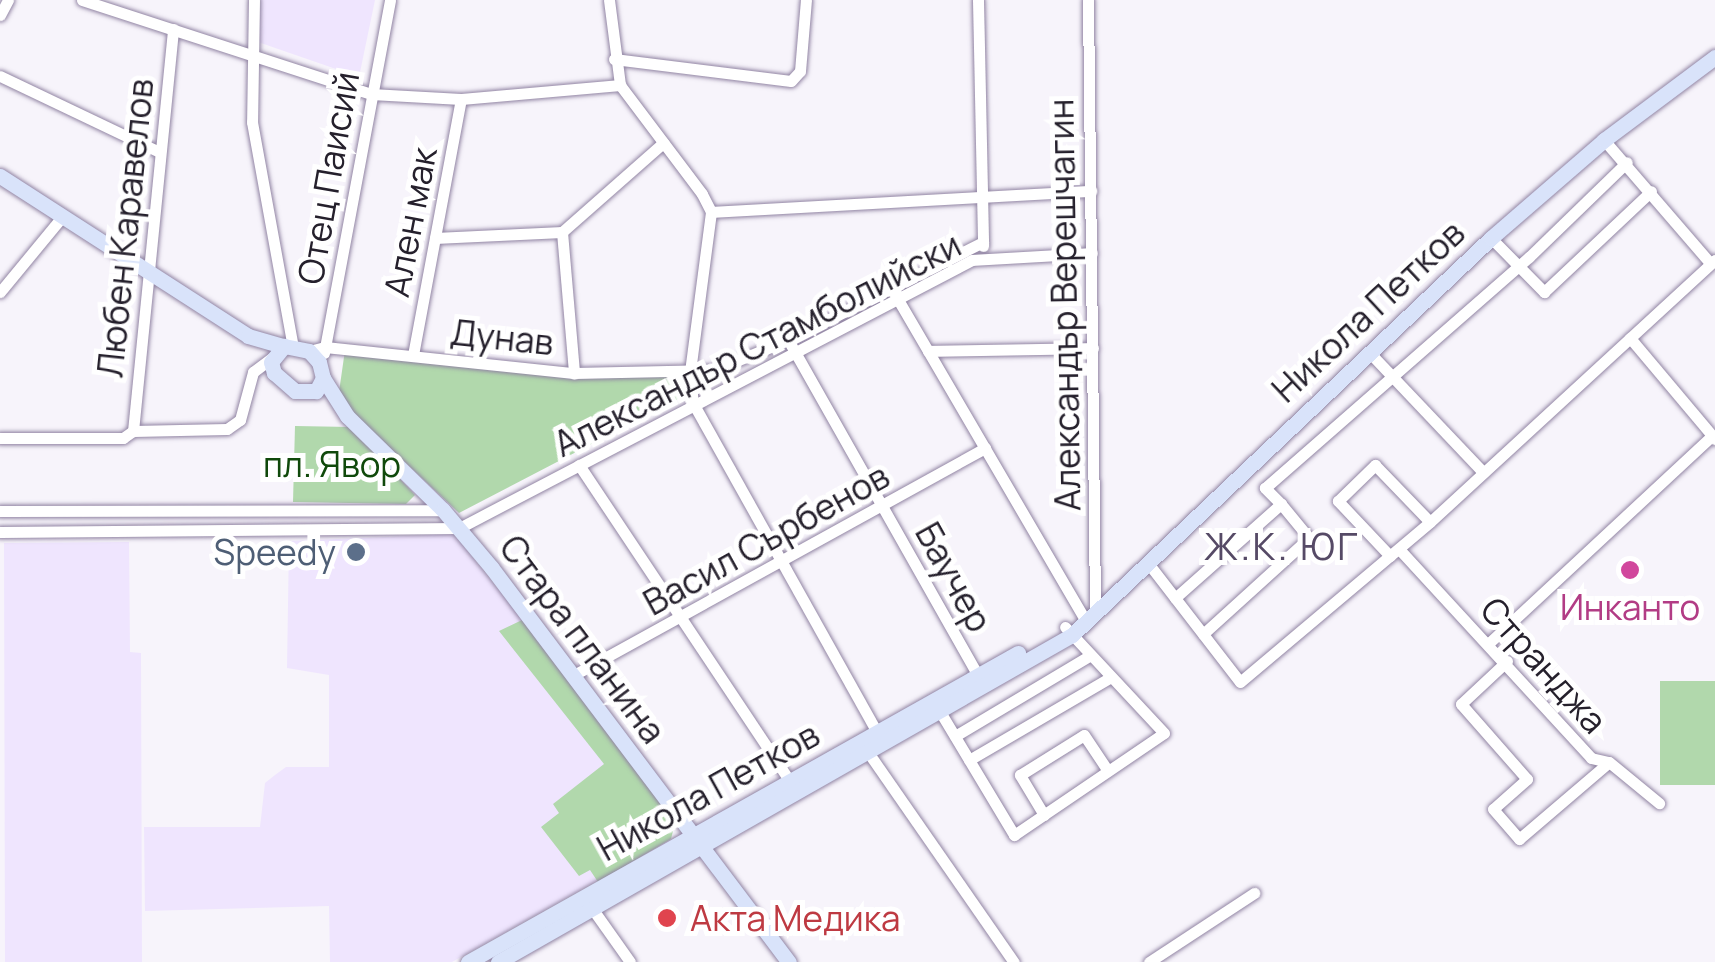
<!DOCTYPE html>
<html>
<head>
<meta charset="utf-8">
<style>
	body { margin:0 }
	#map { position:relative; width:1715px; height:962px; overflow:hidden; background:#f7f4fb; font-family:Manrope,sans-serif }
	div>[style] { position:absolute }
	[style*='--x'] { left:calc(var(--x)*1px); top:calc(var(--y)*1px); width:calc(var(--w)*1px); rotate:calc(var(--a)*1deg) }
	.built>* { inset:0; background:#efe5fe }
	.green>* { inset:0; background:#b1d8ac; transform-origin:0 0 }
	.roads { filter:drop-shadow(0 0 2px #9184a3) drop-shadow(0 0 2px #9184a3) }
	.street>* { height:11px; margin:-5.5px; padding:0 5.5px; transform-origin:5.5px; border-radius:5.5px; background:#fff }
	.secondary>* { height:15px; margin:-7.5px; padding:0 7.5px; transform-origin:7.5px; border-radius:7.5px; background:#d9e3fa }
	.dots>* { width:28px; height:28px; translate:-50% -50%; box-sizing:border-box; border:5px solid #fff; border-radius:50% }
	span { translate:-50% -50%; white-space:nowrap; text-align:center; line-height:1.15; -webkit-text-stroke:10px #fff; paint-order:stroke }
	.street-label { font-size:35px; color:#25202c }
	.park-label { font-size:35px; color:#10490b }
	.service-label { font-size:35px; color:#4e5e75 }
	.right { translate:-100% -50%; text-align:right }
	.hotel-label { font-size:35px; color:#b23c85 }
	.health-label { font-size:35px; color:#be3a42 }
	.left { translate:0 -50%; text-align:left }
	.neighbourhood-label { font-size:38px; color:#564a66; letter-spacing:2.5px }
</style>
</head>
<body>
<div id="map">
	<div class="built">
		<div style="clip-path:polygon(261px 0,375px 0,359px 77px,258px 42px)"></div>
		<div style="clip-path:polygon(454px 534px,522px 620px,671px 839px,452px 962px,330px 962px,329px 906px,145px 911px,144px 827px,260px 827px,265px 783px,275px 775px,286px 767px,329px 767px,329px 675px,287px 668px,289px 541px)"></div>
		<div style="clip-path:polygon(129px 542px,130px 652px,141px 653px,142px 962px,5px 962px,4px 543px)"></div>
	</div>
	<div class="green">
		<div style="clip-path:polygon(345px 350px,573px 379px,673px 372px,678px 399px,459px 513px,338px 399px)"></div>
		<div style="clip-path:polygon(295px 426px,351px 427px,415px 495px,406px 504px,293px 502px)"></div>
		<div style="clip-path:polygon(522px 620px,675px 823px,671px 839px,598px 882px,590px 870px,579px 876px,541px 827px,559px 813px,553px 804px,604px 764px,499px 631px)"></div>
		<div style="left:1715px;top:681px;width:104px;height:55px;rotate:90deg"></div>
	</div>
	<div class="roads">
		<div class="street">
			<div style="--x:82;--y:0;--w:304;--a:18"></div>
			<div style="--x:371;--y:94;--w:90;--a:3.2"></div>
			<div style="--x:461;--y:99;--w:160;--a:-5"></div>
			<div style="--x:254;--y:0;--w:122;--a:90.9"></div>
			<div style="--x:252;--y:122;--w:229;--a:79.7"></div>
			<div style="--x:609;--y:0;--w:86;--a:82.6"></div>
			<div style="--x:620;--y:85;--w:136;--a:53"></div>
			<div style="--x:702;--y:194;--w:20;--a:63"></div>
			<div style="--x:711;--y:212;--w:160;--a:97.5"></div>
			<div style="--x:690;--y:371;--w:32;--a:85"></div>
			<div style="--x:693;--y:403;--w:385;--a:60.8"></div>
			<div style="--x:978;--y:0;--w:246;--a:88.8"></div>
			<div style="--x:1088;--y:0;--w:610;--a:89.34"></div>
			<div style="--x:0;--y:15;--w:17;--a:-62"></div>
			<div style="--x:614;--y:59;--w:178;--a:7.1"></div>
			<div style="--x:791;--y:81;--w:13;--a:-48"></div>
			<div style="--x:800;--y:71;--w:71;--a:-85.2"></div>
			<div style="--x:0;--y:76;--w:176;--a:25.5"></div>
			<div style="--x:1604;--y:140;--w:162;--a:49.2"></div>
			<div style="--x:711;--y:212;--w:381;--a:-3.2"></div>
			<div style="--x:562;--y:232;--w:142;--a:85.1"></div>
			<div style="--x:435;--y:238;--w:127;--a:-2.7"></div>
			<div style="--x:562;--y:232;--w:135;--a:-41.4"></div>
			<div style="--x:1491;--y:238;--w:76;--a:45.5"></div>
			<div style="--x:1544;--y:292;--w:147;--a:-43.3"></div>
			<div style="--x:893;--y:291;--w:381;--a:59.7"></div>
			<div style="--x:0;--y:292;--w:96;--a:-50.5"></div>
			<div style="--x:1630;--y:338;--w:132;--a:49.9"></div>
			<div style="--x:791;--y:345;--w:386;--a:60.5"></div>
			<div style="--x:309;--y:351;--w:16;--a:-14"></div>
			<div style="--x:325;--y:347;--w:250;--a:6"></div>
			<div style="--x:574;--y:373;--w:140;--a:-1.2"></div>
			<div style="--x:714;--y:370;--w:80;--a:-22.1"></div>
			<div style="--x:788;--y:340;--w:218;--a:-26.7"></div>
			<div style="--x:928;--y:351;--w:165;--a:-1"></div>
			<div style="--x:1369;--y:352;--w:166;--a:46.5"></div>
			<div style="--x:324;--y:353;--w:359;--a:-79.4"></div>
			<div style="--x:413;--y:355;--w:260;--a:-79.4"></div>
			<div style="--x:133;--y:431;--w:404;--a:-84.3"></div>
			<div style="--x:0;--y:438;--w:123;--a:0"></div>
			<div style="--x:123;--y:438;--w:12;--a:-35"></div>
			<div style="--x:133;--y:431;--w:94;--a:-1.2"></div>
			<div style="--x:227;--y:429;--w:16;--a:-35"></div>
			<div style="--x:240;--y:420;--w:50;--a:-74.8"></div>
			<div style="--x:253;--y:372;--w:26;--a:-37"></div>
			<div style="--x:579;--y:465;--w:386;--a:56.3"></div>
			<div style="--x:0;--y:511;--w:443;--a:-0.1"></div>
			<div style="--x:0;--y:532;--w:459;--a:-0.5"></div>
			<div style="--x:459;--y:528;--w:579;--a:-27.58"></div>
			<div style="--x:972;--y:260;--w:120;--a:-3.3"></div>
			<div style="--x:1399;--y:549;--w:284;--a:47.4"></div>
			<div style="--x:1591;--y:758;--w:18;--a:13"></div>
			<div style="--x:1609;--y:762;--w:65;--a:39.4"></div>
			<div style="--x:1390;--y:556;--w:76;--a:-133.4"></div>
			<div style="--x:1338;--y:501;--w:52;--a:-44.2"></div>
			<div style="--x:1375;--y:465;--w:79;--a:46"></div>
			<div style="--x:1148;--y:563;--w:150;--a:52.3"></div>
			<div style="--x:1240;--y:682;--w:248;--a:-40.1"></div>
			<div style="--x:1430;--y:522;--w:387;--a:-42.6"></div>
			<div style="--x:1175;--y:598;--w:142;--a:-41.6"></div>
			<div style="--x:1281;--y:504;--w:23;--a:-135"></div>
			<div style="--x:1265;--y:488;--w:351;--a:-41.2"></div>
			<div style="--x:1529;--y:257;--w:136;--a:-44.1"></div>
			<div style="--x:1203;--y:634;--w:143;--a:-42.2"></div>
			<div style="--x:1309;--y:538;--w:44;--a:-129.5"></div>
			<div style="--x:1489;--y:643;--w:304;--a:-42.9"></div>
			<div style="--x:1507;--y:661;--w:63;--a:136.9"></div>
			<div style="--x:1461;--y:704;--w:100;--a:48.7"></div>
			<div style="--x:1527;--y:779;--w:45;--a:138.6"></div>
			<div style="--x:1493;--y:809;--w:40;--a:49"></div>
			<div style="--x:1519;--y:839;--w:118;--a:-40.5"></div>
			<div style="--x:572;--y:676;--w:472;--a:-28.9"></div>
			<div style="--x:939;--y:710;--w:146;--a:59"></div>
			<div style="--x:1014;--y:835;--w:181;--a:-34.2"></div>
			<div style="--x:1164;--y:733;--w:145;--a:-133"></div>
			<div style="--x:955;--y:736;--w:158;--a:-30.8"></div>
			<div style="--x:865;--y:748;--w:261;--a:55.2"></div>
			<div style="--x:969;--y:760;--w:164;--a:-30.3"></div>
			<div style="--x:1044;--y:815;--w:47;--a:-121"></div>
			<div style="--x:1020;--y:775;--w:75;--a:-32"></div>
			<div style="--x:1084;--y:735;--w:43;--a:56.3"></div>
			<div style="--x:589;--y:904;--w:71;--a:54.7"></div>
			<div style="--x:1149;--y:962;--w:126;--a:-33.3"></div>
		</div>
		<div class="secondary">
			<div style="--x:0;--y:176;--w:295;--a:32.8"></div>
			<div style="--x:248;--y:336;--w:37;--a:16"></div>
			<div style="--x:284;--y:346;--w:25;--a:11"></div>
			<div style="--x:309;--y:351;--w:15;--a:48"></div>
			<div style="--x:319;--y:362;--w:16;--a:76"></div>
			<div style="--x:323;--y:378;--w:15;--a:118"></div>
			<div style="--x:316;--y:391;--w:21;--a:180"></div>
			<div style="--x:295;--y:391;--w:28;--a:-139"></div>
			<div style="--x:274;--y:373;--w:11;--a:-105"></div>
			<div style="--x:271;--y:362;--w:21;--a:-51"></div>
			<div style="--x:323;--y:378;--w:45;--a:57.7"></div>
			<div style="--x:347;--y:416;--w:134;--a:44.4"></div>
			<div style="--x:443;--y:510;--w:75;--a:49.9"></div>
			<div style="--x:491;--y:567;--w:495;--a:53"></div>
			<div style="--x:468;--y:962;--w:631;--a:-29.33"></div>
			<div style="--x:498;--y:962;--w:661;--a:-29.67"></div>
			<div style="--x:1072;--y:635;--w:577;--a:-43.46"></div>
			<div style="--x:1491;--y:238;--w:150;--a:-40.9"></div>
			<div style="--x:1604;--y:140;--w:139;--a:-36.8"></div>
		</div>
	</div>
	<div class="dots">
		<div style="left:356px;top:552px;background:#5c6f8a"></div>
		<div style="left:1630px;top:570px;background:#d1479c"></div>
		<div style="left:667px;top:918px;background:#e0444e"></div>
	</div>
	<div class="street-label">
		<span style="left:328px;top:178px;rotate:-80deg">Отец Паисий</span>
		<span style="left:410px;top:222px;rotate:-79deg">Ален мак</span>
		<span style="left:125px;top:228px;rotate:-84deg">Любен Каравелов</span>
		<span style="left:1064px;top:305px;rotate:-91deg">Александър Верешчагин</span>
		<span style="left:1368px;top:311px;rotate:-43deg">Никола Петков</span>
		<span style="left:502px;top:337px;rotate:6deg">Дунав</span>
		<span style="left:757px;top:344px;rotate:-27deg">Александър Стамболийски</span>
		<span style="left:766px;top:539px;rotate:-29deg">Васил Сърбенов</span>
		<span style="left:954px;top:577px;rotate:61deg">Баучер</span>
		<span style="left:583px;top:639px;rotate:53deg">Стара планина</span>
		<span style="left:1544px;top:665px;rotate:48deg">Странджа</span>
		<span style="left:708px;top:791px;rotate:-29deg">Никола Петков</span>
	</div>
	<div class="park-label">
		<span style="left:332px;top:464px">пл. Явор</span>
	</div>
	<div class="service-label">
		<span class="right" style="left:336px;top:552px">Speedy</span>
	</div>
	<div class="hotel-label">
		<span style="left:1630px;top:607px">Инканто</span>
	</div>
	<div class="health-label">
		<span class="left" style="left:690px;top:918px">Акта Медика</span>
	</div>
	<div class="neighbourhood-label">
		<span style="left:1282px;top:546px">Ж.К. ЮГ</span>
	</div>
</div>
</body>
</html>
